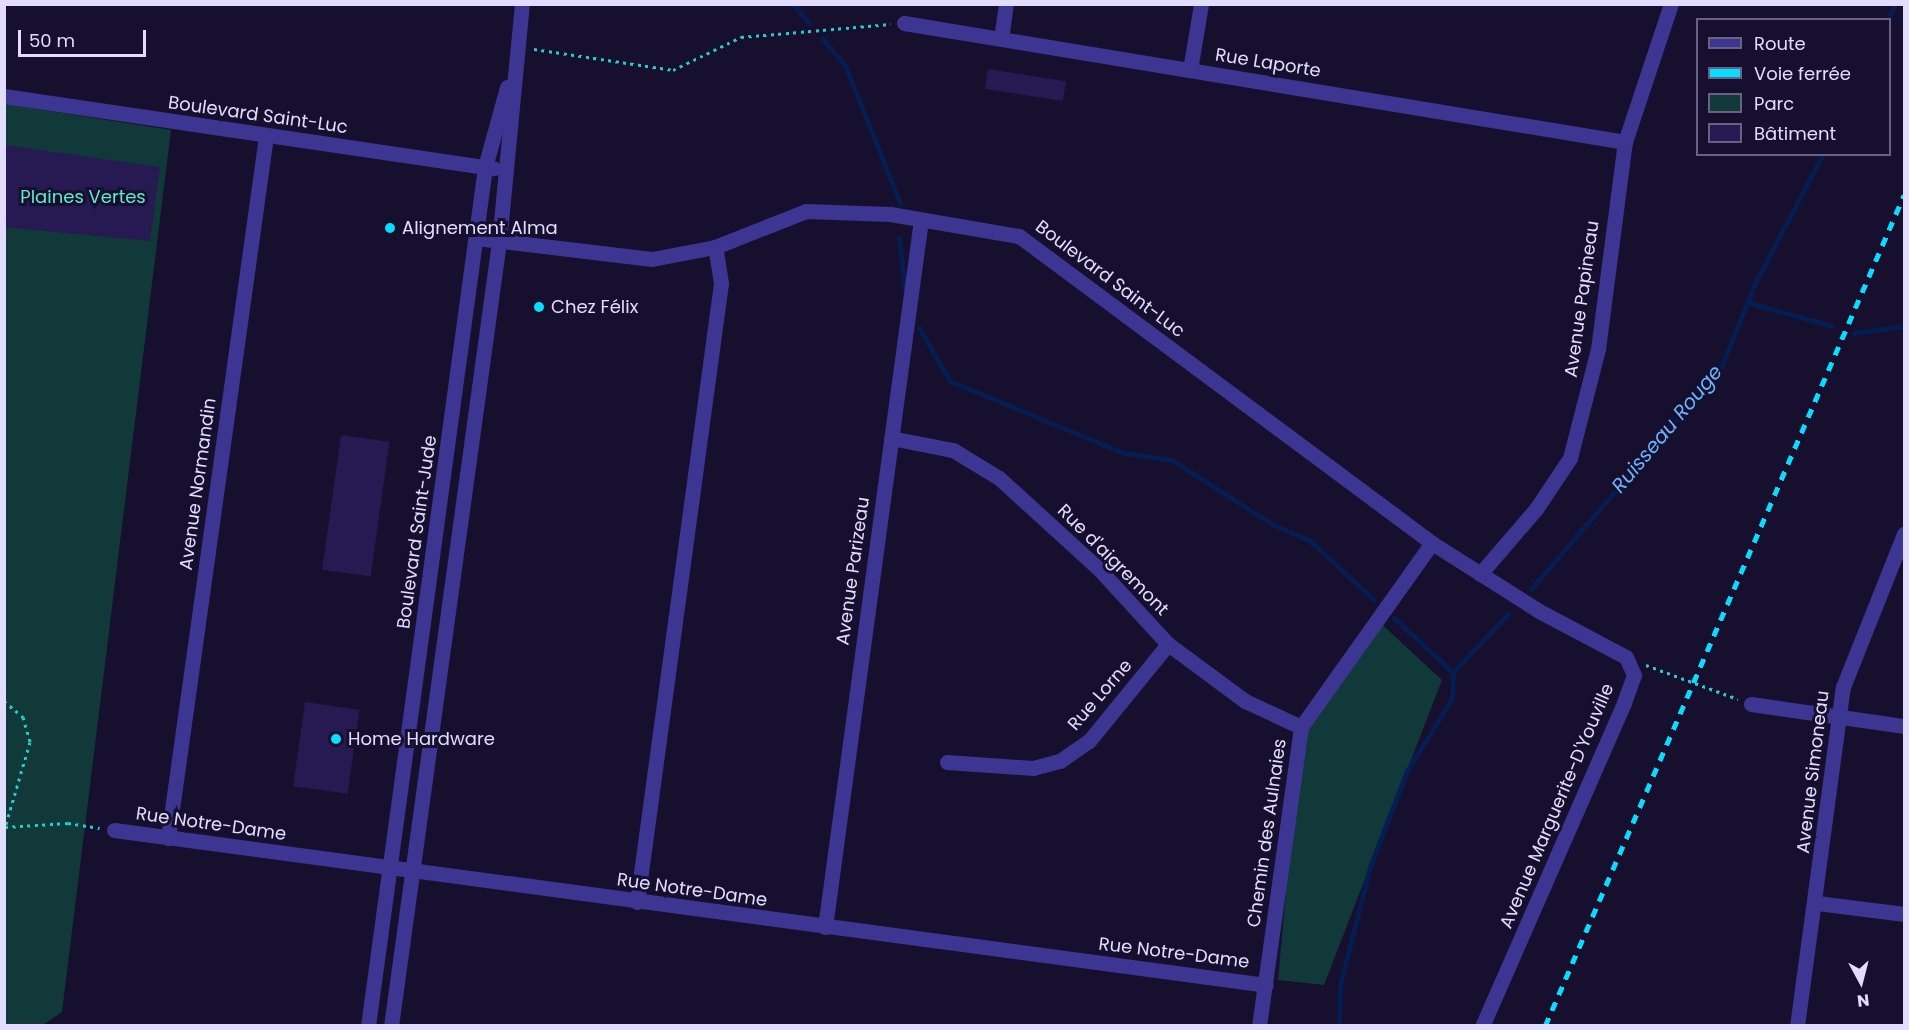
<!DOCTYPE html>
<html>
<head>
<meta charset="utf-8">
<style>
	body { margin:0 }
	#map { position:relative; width:1909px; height:1030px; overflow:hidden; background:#160f2e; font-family:Poppins,sans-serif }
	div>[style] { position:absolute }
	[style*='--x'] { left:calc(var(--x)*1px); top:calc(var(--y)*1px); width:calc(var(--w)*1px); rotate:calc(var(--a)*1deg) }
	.green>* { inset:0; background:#113939 }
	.stream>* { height:5px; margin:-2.5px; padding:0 2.5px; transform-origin:2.5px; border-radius:2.5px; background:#051d51 }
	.building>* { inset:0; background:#271951; transform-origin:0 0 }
	.path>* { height:3px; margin-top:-1.5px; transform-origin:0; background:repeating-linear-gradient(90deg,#23ccc9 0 3px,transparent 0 7.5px) }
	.minor>* { height:15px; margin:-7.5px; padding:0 7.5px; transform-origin:7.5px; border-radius:7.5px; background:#3d3592 }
	.rail>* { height:4.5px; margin-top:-2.25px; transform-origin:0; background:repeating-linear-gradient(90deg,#08dcff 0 9px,transparent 0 17px) }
	.dots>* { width:16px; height:16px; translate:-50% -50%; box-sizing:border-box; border:3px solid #160f2e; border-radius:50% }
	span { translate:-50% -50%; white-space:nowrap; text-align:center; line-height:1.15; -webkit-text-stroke:6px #160f2e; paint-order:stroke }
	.street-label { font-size:18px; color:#e2dcff }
	.park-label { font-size:18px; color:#5aedcf }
	.poi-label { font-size:18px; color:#e2dcff }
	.left { translate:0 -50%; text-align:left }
	.water-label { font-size:20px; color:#6ab4ff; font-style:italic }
	.frame { position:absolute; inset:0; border:6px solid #e2dcff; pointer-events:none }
	.legend { position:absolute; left:1696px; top:18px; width:195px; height:138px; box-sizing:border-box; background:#160f2e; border:2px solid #686182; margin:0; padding:8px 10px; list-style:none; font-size:18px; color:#e2dcff }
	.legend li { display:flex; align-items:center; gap:12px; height:30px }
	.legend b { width:30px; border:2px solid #686182 }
	.north { position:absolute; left:1831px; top:952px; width:60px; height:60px; -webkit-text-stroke:4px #160f2e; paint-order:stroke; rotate:173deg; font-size:16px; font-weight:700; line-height:24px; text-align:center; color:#e2dcff }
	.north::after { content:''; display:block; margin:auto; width:21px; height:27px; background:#e2dcff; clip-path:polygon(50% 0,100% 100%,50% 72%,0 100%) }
	.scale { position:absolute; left:18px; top:30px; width:128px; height:27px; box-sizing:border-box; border:3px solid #e2dcff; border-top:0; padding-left:8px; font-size:18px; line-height:21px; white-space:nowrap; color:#e2dcff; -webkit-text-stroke:4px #160f2e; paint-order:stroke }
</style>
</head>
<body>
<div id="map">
	<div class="green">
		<div style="clip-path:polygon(5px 104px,171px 130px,62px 1012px,43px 1025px,5px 1025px)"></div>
		<div style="clip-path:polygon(1376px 619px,1442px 680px,1324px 985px,1278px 980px,1301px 727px)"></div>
	</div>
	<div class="stream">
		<div style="--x:793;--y:4;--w:25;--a:50"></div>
		<div style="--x:1888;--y:20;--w:17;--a:-66"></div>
		<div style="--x:822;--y:38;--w:35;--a:50"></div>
		<div style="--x:845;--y:65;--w:149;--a:68.3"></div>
		<div style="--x:899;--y:238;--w:52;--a:83.4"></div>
		<div style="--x:1750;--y:303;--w:85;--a:15.7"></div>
		<div style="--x:919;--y:328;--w:61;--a:59.7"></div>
		<div style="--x:950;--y:381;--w:188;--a:22.5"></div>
		<div style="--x:1124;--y:453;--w:49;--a:8.3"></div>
		<div style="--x:1172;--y:460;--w:119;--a:32.6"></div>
		<div style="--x:1272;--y:524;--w:42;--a:24.1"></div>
		<div style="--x:1310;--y:541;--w:86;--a:42.6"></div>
		<div style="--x:1854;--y:333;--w:50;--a:-8"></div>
		<div style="--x:1531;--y:589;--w:292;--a:-49.4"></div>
		<div style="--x:1721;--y:367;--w:93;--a:-67.9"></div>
		<div style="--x:1756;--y:281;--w:144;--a:-62.2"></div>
		<div style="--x:1394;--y:618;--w:80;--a:42.5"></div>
		<div style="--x:1339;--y:1026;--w:41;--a:-88.6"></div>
		<div style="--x:1340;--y:985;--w:122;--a:-75.7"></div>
		<div style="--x:1370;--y:867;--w:103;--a:-68.9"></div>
		<div style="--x:1407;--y:771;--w:86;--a:-58.3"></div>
		<div style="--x:1452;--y:698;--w:26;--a:-88"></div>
		<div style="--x:1453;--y:672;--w:80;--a:-46.5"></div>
	</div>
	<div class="building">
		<div style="left:988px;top:69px;width:79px;height:20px;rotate:9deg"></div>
		<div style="clip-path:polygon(4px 145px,160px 167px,150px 241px,4px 227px)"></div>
		<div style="left:341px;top:435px;width:49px;height:136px;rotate:8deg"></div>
		<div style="left:305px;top:702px;width:55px;height:85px;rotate:8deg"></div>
	</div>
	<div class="path">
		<div style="--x:534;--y:49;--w:141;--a:8.6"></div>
		<div style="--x:673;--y:70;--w:76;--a:-25.9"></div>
		<div style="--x:741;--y:37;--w:150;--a:-5"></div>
		<div style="--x:1646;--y:665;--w:98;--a:20.3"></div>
		<div style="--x:4;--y:701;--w:25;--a:40"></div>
		<div style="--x:23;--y:717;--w:26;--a:74"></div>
		<div style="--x:30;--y:742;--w:93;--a:106.3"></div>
		<div style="--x:5;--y:827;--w:63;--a:-3.6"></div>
		<div style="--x:68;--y:823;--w:32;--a:9"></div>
	</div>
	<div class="minor">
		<div style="--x:904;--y:23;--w:731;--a:9.37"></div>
		<div style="--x:1001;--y:39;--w:35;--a:-82"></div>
		<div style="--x:1190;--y:70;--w:67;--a:-80.5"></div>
		<div style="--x:4;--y:96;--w:495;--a:8.4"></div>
		<div style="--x:476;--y:238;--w:177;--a:6.8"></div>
		<div style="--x:652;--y:259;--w:64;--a:-10.8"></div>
		<div style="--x:715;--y:247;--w:98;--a:-21.6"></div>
		<div style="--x:806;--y:211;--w:84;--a:2"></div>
		<div style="--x:890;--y:214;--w:131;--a:9.7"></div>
		<div style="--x:1019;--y:236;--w:515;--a:36.62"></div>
		<div style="--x:1432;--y:543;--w:127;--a:32.4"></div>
		<div style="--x:1539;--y:611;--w:98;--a:27.9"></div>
		<div style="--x:1626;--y:657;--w:20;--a:66"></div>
		<div style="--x:1634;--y:675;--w:30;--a:110"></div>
		<div style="--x:1624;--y:703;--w:353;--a:113.7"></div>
		<div style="--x:891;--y:438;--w:63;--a:11"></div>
		<div style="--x:953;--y:450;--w:54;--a:31.3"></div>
		<div style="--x:999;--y:478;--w:134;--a:42.3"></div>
		<div style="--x:1098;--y:568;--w:103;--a:47.4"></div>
		<div style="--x:1168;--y:644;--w:96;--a:36.5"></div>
		<div style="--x:1245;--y:701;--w:62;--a:24.9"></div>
		<div style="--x:1480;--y:574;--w:86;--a:-49.3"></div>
		<div style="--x:1536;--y:509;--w:61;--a:-56.3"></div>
		<div style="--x:1570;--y:458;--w:113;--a:-75.6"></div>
		<div style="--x:1598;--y:349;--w:209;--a:-82.6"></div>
		<div style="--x:1625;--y:142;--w:145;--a:-71.6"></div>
		<div style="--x:1751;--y:704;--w:155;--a:8.2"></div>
		<div style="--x:947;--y:762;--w:86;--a:4"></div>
		<div style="--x:1033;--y:768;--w:28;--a:-15"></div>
		<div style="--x:1060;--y:761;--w:35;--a:-35"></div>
		<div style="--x:1089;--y:741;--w:125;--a:-50.8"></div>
		<div style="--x:114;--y:830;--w:1162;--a:7.66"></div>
		<div style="--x:168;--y:838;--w:709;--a:-82.05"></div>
		<div style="--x:637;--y:902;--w:625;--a:-82.27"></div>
		<div style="--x:721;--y:283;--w:36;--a:-99"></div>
		<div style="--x:1817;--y:903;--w:88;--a:7.2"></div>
		<div style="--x:825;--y:927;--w:713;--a:-82.27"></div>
		<div style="--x:368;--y:1026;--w:867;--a:-82.24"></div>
		<div style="--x:485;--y:167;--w:83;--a:-74.6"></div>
		<div style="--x:391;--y:1026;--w:791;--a:-82.16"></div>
		<div style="--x:499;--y:242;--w:239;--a:-84.5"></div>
		<div style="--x:1259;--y:1026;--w:302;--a:-82"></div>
		<div style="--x:1301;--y:727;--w:226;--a:-54.6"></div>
		<div style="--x:1797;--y:1026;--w:342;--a:-82.3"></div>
		<div style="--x:1843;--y:687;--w:165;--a:-68.3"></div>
	</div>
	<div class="rail">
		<div style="--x:1545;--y:1026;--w:905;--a:-66.64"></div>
	</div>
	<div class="dots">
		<div style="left:390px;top:228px;background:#08dcff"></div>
		<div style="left:539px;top:307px;background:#08dcff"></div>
		<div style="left:336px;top:739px;background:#08dcff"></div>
	</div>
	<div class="street-label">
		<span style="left:1268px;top:63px;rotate:9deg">Rue Laporte</span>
		<span style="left:258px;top:115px;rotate:8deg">Boulevard Saint-Luc</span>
		<span style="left:1110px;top:279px;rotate:37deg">Boulevard Saint-Luc</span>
		<span style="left:1582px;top:299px;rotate:-82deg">Avenue Papineau</span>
		<span style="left:198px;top:484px;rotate:-82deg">Avenue Normandin</span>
		<span style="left:417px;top:532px;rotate:-82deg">Boulevard Saint-Jude</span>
		<span style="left:1113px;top:560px;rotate:45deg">Rue d'aigremont</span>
		<span style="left:853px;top:571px;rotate:-82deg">Avenue Parizeau</span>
		<span style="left:1100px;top:695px;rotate:-49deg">Rue Lorne</span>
		<span style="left:1813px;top:772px;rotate:-83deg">Avenue Simoneau</span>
		<span style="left:1557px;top:806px;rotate:-67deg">Avenue Marguerite-D'Youville</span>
		<span style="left:211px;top:824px;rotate:8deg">Rue Notre-Dame</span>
		<span style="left:1267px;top:833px;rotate:-82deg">Chemin des Aulnaies</span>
		<span style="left:692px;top:890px;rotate:8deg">Rue Notre-Dame</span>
		<span style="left:1174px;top:953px;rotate:7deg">Rue Notre-Dame</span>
	</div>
	<div class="park-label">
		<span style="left:83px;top:197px">Plaines Vertes</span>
	</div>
	<div class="poi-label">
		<span class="left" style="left:402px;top:228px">Alignement Alma</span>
		<span class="left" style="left:551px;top:307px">Chez Félix</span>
		<span class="left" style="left:348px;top:739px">Home Hardware</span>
	</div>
	<div class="water-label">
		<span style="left:1667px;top:429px;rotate:-50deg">Ruisseau Rouge</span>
	</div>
	<div class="frame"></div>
	<ul class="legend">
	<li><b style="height:8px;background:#3d3592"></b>Route</li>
	<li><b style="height:8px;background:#08dcff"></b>Voie ferrée</li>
	<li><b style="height:16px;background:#113939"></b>Parc</li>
	<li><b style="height:16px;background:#271951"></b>Bâtiment</li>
	</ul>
	<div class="north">N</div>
	<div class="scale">50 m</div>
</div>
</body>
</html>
